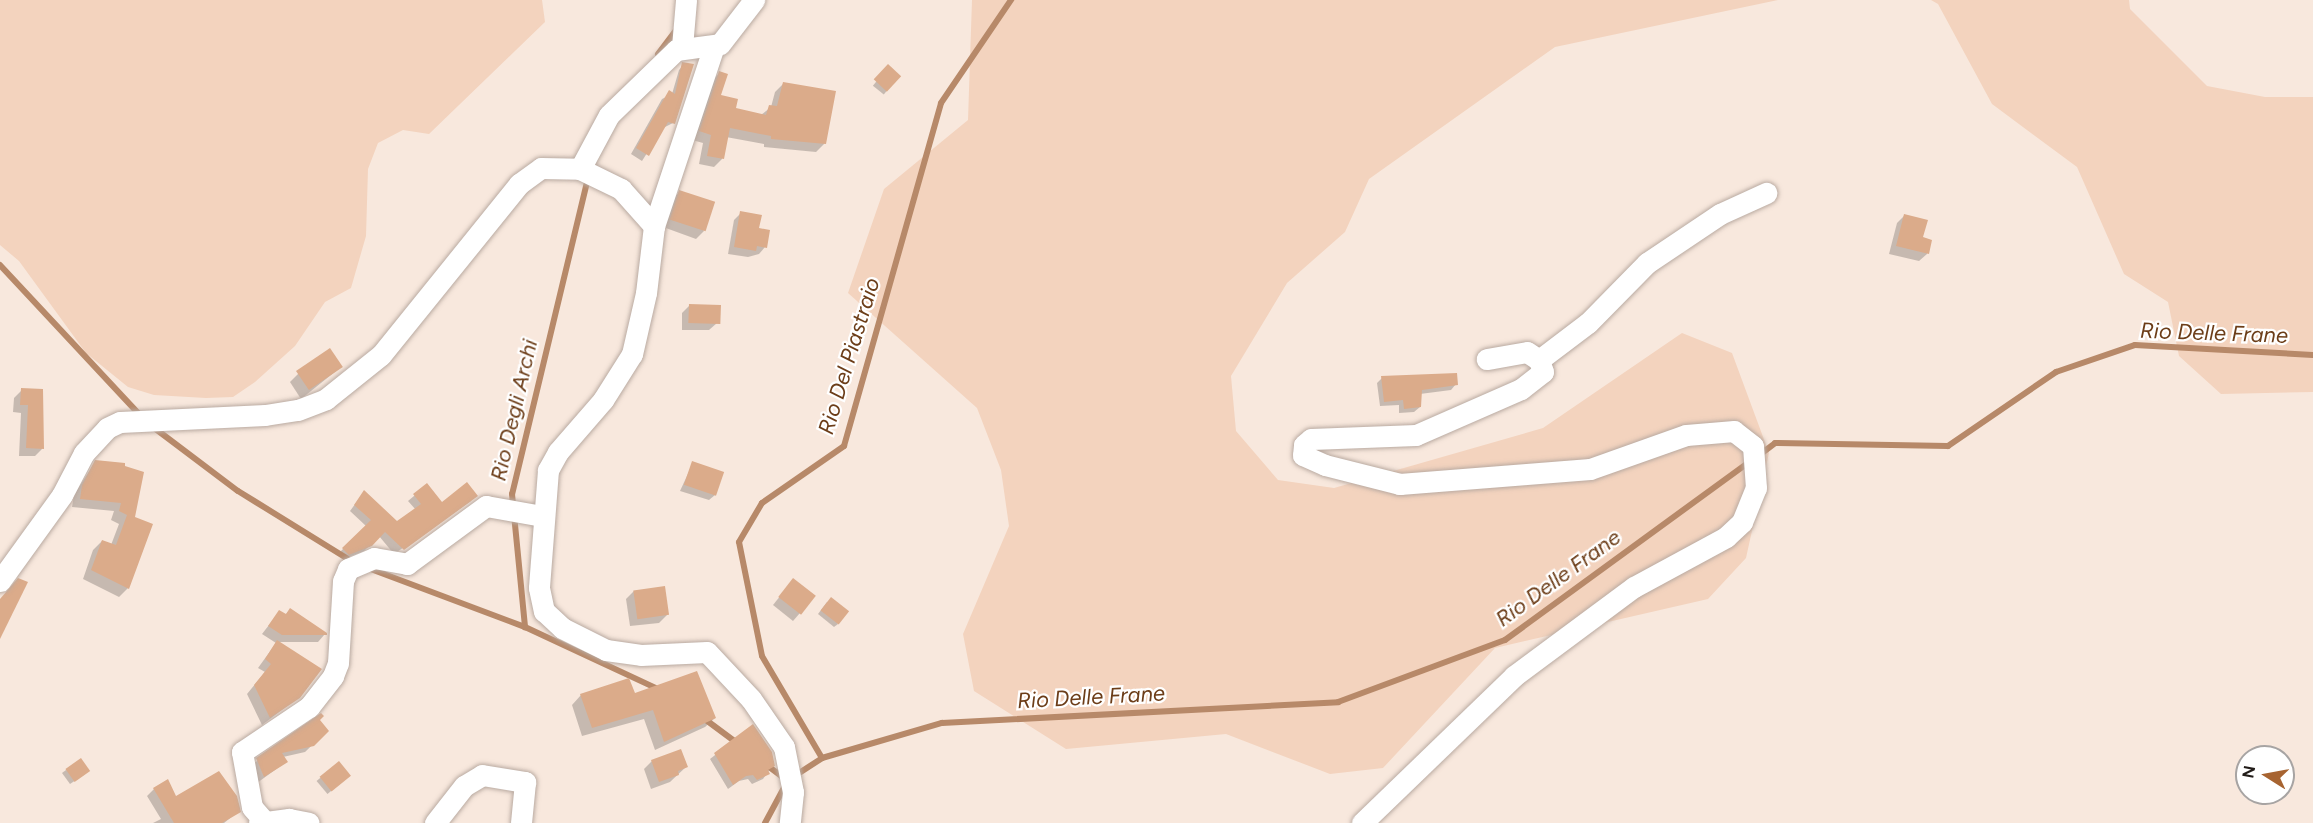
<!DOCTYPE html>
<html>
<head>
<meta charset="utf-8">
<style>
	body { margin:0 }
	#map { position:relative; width:2313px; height:823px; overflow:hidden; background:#f8e8dd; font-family:Figtree,sans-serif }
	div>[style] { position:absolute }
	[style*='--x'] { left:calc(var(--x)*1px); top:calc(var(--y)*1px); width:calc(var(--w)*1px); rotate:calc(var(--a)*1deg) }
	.green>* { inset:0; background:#f3d3be }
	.shadow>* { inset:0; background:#0003; transform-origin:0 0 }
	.stream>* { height:6px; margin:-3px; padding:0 3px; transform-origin:3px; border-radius:3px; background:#b78969 }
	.building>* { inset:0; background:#dbab8a; transform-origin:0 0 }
	.roads { filter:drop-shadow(0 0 2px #b9aaa1) drop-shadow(0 0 2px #b9aaa1) }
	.minor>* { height:21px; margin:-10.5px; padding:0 10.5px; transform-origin:10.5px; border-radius:10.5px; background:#fff }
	span { translate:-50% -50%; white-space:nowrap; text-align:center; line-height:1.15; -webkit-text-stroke:4.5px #fff; paint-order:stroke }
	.water-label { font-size:22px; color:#6c3d18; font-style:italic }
	.north { position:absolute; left:2235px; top:745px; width:60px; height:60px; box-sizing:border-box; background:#fff; border:2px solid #a7a4a3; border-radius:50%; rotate:281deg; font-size:16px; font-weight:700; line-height:24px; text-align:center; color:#221c19 }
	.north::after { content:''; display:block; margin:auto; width:21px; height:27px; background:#a76431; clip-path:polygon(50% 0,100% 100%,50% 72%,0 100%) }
</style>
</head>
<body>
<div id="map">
	<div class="green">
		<div style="clip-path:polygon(0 0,542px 0,545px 22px,429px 134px,403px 130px,378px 143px,368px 169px,366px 236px,351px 288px,325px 302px,295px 346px,255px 382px,233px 397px,206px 398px,154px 395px,128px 387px,86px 353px,19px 261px,0 245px)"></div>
		<div style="clip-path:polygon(972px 0,1778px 0,1555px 47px,1369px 179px,1345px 232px,1287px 283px,1231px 376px,1236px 431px,1278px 480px,1334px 488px,1543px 428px,1682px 333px,1732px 353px,1769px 453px,1746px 558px,1708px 599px,1495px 648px,1383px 768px,1330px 774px,1226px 734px,1066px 749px,974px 691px,963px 634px,1009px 526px,1001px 470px,977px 408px,848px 293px,884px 189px,968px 120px)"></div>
		<div style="clip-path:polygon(1931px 0,2129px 0,2130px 9px,2207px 86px,2265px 97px,2313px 97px,2313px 392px,2221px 394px,2179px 356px,2168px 302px,2124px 274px,2077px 167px,1992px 104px,1938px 4px)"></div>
	</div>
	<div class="shadow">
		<div style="clip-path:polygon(685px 63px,673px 123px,663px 128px,642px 161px,631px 154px,662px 99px,672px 94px,679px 70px)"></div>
		<div style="left:888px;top:67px;width:14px;height:24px;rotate:39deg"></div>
		<div style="clip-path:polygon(720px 73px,719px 96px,735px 109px,761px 115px,771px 107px,775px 92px,784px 83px,825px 143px,816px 152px,764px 147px,764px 144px,726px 137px,722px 159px,714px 167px,699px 164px,703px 143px,692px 140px,711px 81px)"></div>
		<div style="clip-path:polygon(680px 192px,704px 231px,696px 239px,663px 227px,672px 199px)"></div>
		<div style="clip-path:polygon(741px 213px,757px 230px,765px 247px,759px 254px,748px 257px,728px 254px,734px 220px)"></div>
		<div style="clip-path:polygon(1905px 215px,1921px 238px,1931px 241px,1927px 254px,1919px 261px,1889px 254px,1897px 223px)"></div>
		<div style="clip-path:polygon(690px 305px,717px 323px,709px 330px,682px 330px,682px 313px)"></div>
		<div style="clip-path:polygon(341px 367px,301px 399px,290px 382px,298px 374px)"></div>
		<div style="clip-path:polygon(1382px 378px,1456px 384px,1451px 390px,1420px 394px,1420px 407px,1414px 412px,1399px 413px,1399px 405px,1380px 406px,1377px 383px)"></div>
		<div style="clip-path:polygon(22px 390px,41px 391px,42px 449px,35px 456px,19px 456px,21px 413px,13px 412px,14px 398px)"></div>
		<div style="clip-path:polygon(95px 462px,133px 518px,128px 588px,119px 597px,83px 579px,93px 550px,102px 541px,111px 545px,119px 524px,111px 520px,114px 511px,72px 507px,74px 495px)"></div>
		<div style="clip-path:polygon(693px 463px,715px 495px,709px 500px,680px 491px)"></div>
		<div style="clip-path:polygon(427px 485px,442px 504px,471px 501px,394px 554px,379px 536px,364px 551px,343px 559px,338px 554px,366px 526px,350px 511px,364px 492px,397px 523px,416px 510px,408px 501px)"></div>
		<div style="clip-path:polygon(793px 580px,800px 613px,793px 621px,773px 605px)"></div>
		<div style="clip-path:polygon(634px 591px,667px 615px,659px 623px,630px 626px,626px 599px)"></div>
		<div style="clip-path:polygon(827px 602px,838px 624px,834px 627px,818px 614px)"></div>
		<div style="clip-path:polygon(290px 610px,325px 634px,318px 642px,277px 642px,299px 697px,262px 725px,247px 694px,265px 672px,258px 668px,276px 643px,262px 634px,279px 612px,285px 615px)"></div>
		<div style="clip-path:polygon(581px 695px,634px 695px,715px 718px,705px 727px,655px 750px,644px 719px,582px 736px,572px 705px)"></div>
		<div style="clip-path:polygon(318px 720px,327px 731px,305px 752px,283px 757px,286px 762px,257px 783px,250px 766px)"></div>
		<div style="clip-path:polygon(752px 726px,773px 765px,763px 779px,752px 784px,748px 779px,739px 781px,728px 789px,710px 759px)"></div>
		<div style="clip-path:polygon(652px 761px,687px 766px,670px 782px,651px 789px,644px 769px)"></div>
		<div style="left:338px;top:763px;width:17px;height:28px;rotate:50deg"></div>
		<div style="clip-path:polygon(66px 770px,85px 774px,70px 784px,62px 773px)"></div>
		<div style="clip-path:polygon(154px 789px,176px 798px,239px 811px,224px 823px,153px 823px,161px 819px,147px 796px)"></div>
	</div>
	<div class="stream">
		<div style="--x:658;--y:54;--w:31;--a:-53"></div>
		<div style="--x:588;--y:178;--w:325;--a:103.5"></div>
		<div style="--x:512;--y:494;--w:134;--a:84.4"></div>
		<div style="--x:525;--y:627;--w:147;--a:25"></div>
		<div style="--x:0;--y:265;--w:207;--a:47"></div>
		<div style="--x:153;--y:427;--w:106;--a:37"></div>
		<div style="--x:238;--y:491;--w:135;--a:31.7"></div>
		<div style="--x:1758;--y:456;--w:21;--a:-37"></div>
		<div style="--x:1775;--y:443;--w:173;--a:1"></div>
		<div style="--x:1948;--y:446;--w:131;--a:-34.4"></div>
		<div style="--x:2056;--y:372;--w:83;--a:-18.9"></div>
		<div style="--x:2135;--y:345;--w:178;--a:3.2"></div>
		<div style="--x:368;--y:568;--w:168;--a:20.6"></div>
		<div style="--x:702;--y:717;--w:44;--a:36.6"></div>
		<div style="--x:822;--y:758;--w:118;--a:-120.5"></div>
		<div style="--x:762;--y:656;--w:116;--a:-101.4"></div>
		<div style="--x:739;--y:542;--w:45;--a:-59.5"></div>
		<div style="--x:762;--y:503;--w:100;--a:-34.8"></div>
		<div style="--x:844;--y:446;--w:356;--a:-74.2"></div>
		<div style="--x:941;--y:103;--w:125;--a:-55.8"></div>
		<div style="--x:764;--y:763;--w:26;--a:37"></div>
		<div style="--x:793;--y:777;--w:35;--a:-33"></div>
		<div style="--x:822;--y:758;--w:125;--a:-16.3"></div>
		<div style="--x:942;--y:723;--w:397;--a:-3"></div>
		<div style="--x:1338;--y:702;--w:178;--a:-20.4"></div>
		<div style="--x:1505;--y:640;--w:302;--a:-36.1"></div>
		<div style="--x:765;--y:823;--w:44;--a:-61.7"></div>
	</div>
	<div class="building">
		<div style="clip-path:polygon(682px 62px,694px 64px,675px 124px,668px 122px,649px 156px,636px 148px,669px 90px,675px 94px)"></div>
		<div style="left:888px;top:64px;width:18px;height:21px;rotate:43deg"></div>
		<div style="clip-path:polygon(719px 71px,728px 74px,721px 95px,738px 99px,736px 108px,766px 115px,769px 105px,777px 106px,783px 82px,836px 91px,826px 144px,771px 139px,771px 136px,730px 128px,724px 159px,707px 156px,711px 135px,699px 131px)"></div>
		<div style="left:679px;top:190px;width:38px;height:31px;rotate:18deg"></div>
		<div style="clip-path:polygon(740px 211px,762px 215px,759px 228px,770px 230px,767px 248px,757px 246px,756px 251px,734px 247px)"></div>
		<div style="clip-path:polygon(1904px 214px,1928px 220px,1923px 237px,1932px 240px,1929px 254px,1896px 246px)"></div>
		<div style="left:689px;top:304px;width:32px;height:19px;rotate:2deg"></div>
		<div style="left:330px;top:348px;width:23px;height:41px;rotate:56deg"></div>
		<div style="clip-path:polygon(1457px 373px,1458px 385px,1422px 390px,1421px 407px,1404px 409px,1403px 400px,1384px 402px,1381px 376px)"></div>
		<div style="clip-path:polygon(21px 388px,43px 389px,44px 449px,26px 448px,28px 405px,20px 405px)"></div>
		<div style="clip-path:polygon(95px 460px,125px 463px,125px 466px,144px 472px,135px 517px,153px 524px,129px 589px,91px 570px,102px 540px,116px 545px,127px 515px,119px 511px,121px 503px,80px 499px,82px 485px)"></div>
		<div style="left:692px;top:461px;width:34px;height:25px;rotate:19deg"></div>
		<div style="clip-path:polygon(467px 482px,478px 496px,404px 550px,385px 532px,372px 546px,349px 555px,342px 548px,371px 520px,354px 505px,364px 490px,397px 521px,421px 504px,413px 494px,427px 483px,442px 502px)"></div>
		<div style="clip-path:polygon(18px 578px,28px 582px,0 639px,0 599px)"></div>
		<div style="left:793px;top:578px;width:29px;height:24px;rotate:38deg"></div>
		<div style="left:665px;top:586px;width:29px;height:32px;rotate:82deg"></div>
		<div style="left:831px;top:597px;width:23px;height:17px;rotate:38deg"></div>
		<div style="clip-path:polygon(290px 608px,327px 633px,327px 635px,282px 635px,268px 626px,279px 610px,286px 614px)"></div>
		<div style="clip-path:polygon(277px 640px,322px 669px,300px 698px,270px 718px,254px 685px,271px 664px,265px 659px)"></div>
		<div style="clip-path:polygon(697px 671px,716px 718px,664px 742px,653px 710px,592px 728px,580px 694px,629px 678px,635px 693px)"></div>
		<div style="clip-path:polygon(321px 713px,324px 716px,320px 720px,329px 731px,314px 746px,282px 753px,288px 762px,264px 777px,256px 758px)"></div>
		<div style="clip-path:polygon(753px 724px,772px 752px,775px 766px,768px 770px,770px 774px,757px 780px,753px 775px,746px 776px,733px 785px,714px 753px)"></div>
		<div style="clip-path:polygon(681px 749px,688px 767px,678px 771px,679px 775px,659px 782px,651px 760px)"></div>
		<div style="left:81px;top:758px;width:16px;height:19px;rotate:55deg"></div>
		<div style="left:339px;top:761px;width:19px;height:25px;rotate:51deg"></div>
		<div style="clip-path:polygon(219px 771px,237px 796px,241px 812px,222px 823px,174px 823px,153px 788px,168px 779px,176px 796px)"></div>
	</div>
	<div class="roads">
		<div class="minor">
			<div style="--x:714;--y:46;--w:190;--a:108.4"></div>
			<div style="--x:654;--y:226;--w:67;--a:96.8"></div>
			<div style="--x:646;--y:293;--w:63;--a:102.9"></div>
			<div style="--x:632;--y:354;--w:54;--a:122.2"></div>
			<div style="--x:603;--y:400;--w:69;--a:130.9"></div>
			<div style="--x:558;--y:452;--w:21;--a:119"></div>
			<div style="--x:548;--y:470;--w:118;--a:94.4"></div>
			<div style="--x:539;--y:588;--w:24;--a:78"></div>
			<div style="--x:544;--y:611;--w:25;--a:43"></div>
			<div style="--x:562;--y:628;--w:49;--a:26.6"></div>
			<div style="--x:606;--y:650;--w:35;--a:8"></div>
			<div style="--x:641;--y:655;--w:66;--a:-2.6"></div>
			<div style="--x:707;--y:652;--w:64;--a:46.9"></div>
			<div style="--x:751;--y:699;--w:58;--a:55.5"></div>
			<div style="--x:784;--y:747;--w:46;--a:78.7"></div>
			<div style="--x:793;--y:792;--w:31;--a:96"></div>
			<div style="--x:682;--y:47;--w:47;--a:-85.1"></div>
			<div style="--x:580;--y:169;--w:61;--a:-61.8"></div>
			<div style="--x:609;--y:115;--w:93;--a:-44.1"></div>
			<div style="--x:676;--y:50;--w:44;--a:-7.8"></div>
			<div style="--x:720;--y:44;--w:56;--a:-52.3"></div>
			<div style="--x:1539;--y:360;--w:61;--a:-37.1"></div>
			<div style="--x:1588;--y:323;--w:84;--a:-45.5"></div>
			<div style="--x:1647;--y:263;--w:88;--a:-33.9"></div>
			<div style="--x:1720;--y:214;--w:51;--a:-24.5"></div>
			<div style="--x:0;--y:581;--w:106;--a:-54.2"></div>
			<div style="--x:62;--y:495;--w:47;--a:-62.4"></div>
			<div style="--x:84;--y:453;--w:34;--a:-47"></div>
			<div style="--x:107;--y:428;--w:14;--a:-25"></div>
			<div style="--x:120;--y:422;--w:145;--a:-2.8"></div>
			<div style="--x:265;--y:415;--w:33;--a:-9"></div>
			<div style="--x:298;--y:410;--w:30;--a:-21"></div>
			<div style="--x:326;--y:399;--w:70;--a:-38.7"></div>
			<div style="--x:381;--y:355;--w:220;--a:-51.1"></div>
			<div style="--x:519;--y:184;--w:27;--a:-36"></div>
			<div style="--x:541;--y:168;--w:39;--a:1"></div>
			<div style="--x:580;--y:169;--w:46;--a:26"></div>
			<div style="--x:621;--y:189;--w:50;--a:48.3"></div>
			<div style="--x:264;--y:821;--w:18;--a:-131"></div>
			<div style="--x:252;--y:807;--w:56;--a:-100.3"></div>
			<div style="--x:242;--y:752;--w:81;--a:-33.9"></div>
			<div style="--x:309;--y:707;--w:39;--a:-52"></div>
			<div style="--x:333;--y:676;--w:14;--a:-69"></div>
			<div style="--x:338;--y:663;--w:82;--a:-86.5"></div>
			<div style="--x:343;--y:581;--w:13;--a:-67"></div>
			<div style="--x:348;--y:569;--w:28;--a:-23"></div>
			<div style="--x:374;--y:558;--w:34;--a:10"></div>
			<div style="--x:407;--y:564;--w:98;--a:-36.3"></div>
			<div style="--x:486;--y:506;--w:57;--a:10.1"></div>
			<div style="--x:259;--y:823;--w:30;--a:-8"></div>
			<div style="--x:289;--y:819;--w:20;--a:11"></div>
			<div style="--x:435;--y:823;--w:47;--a:-51.9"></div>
			<div style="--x:464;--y:786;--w:21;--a:-31"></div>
			<div style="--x:482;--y:775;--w:44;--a:9.2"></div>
			<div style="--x:525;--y:782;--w:41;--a:95.6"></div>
			<div style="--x:1362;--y:823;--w:211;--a:-44"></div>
			<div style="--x:1514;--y:676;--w:149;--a:-36.6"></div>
			<div style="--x:1634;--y:587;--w:105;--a:-28.5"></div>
			<div style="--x:1726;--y:537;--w:22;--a:-43"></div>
			<div style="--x:1742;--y:522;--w:37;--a:-68"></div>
			<div style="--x:1756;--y:488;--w:42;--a:-94.1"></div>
			<div style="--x:1753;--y:446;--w:24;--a:-142"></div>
			<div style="--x:1734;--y:431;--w:48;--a:175.2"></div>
			<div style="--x:1686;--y:435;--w:102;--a:160.5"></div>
			<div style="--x:1590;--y:469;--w:191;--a:175.5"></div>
			<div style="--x:1400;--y:484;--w:77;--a:-165.8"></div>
			<div style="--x:1325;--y:465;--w:24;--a:-156"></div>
			<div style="--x:1303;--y:455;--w:10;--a:-84"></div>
			<div style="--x:1304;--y:445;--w:9;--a:-41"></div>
			<div style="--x:1311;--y:439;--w:105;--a:-2.2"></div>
			<div style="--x:1416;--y:435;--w:115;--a:-23.7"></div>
			<div style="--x:1521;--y:389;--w:28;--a:-38"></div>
			<div style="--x:1543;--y:372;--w:13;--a:-108"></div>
			<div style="--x:1539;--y:360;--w:14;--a:-146"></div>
			<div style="--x:1527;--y:352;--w:41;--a:170.1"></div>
		</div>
	</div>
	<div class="water-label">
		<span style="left:2214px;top:333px;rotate:2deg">Rio Delle Frane</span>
		<span style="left:849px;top:356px;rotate:-73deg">Rio Del Piastraio</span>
		<span style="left:514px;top:410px;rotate:-77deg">Rio Degli Archi</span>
		<span style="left:1558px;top:578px;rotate:-36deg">Rio Delle Frane</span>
		<span style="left:1091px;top:697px;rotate:-3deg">Rio Delle Frane</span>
	</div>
	<div class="north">N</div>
</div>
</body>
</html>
